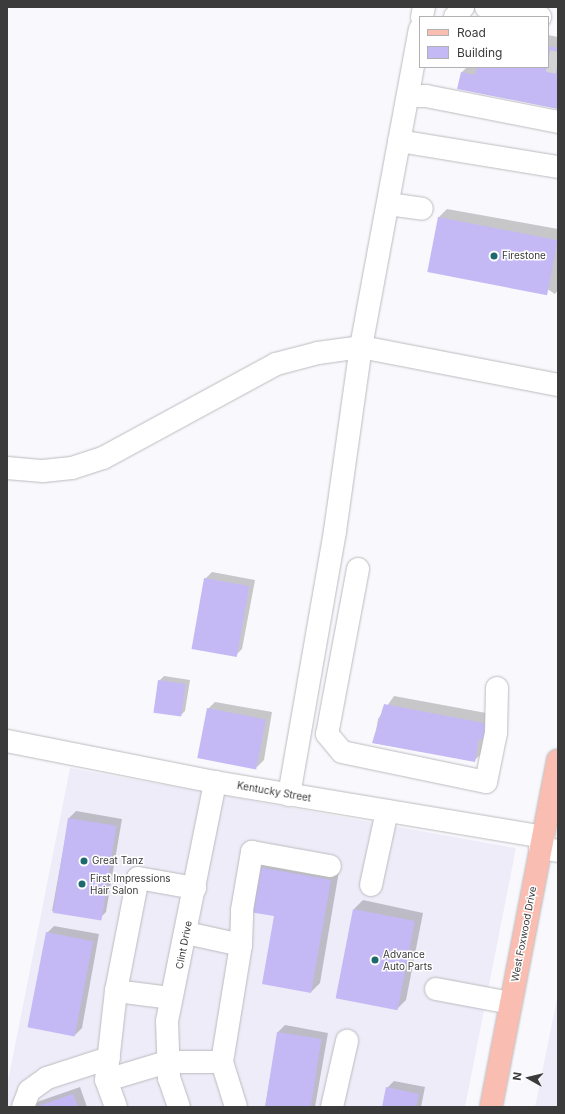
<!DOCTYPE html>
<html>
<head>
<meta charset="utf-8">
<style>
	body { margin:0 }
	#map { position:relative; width:565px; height:1114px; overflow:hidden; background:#f9f9fd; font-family:Inter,sans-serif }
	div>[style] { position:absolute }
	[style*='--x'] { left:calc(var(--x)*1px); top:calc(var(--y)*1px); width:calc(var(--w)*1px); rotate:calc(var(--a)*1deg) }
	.built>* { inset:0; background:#edecf8 }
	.shadow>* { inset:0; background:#0003 }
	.building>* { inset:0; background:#c5b9f5; transform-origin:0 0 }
	.minor-tunnel>* { height:22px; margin-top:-11px; transform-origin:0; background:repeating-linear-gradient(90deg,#d3d3d6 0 22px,transparent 0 33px) }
	.roads { filter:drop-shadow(0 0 1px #bbbbbf) drop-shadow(0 0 1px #bbbbbf) }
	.minor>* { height:22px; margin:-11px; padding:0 11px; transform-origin:11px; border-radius:11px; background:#fff }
	.major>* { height:22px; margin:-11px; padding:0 11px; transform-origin:11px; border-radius:11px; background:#fabdb1 }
	.dots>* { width:11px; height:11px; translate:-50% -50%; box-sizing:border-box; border:2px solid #fff; border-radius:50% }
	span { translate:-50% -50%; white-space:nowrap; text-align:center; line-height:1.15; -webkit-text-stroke:3px #fff; paint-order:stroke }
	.poi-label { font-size:10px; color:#3b3b3c }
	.left { translate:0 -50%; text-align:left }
	.street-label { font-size:10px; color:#3b3b3c }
	.frame { position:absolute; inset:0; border:8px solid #3b3b3c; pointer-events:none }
	.legend { position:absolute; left:419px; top:16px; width:130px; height:52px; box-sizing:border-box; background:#fff; border:1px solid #b1b1b1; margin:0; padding:5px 7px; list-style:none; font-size:12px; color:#3b3b3c }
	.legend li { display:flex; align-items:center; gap:8px; height:20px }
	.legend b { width:20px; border:1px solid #b1b1b1 }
	.north { position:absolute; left:509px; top:1058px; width:40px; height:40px; -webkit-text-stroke:3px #fff; paint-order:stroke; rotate:278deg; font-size:11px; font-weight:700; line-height:16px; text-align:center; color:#3b3b3c }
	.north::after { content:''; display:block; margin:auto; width:14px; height:18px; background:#3b3b3c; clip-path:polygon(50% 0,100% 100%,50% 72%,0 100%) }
</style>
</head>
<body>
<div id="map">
	<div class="built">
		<div style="clip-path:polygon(70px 768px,516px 848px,465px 1107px,7px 1107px,7px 1086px)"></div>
		<div style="clip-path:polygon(558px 994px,558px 1107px,535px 1107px)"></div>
	</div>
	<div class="shadow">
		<div style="clip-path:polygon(548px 35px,558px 37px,558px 108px,461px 73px,467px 67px,548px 67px)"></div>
		<div style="clip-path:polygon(447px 209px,558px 229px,558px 290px,555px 294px,438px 218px)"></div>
		<div style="clip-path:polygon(212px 572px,255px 580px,242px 649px,235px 656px,205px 579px)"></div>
		<div style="clip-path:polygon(164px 676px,190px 680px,185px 711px,180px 716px,159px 681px)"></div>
		<div style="clip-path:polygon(394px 696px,497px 715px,483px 752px,474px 761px,374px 743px,378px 719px)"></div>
		<div style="clip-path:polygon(215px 702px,272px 712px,264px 760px,257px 767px,208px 709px)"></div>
		<div style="clip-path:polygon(76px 811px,122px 819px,106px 912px,99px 919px,52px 911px,69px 818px)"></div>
		<div style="clip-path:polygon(268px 859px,339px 871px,320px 983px,311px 992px,259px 868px)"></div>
		<div style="clip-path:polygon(363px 900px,423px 913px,406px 1000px,397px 1009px,354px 909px)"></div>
		<div style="clip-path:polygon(54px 926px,99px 934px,82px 1028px,75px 1035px,47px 933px)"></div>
		<div style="clip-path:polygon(285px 1025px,328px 1033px,315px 1107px,265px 1107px,278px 1032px)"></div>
		<div style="clip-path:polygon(394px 1081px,425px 1087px,421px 1107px,383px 1107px,387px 1088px)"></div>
		<div style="clip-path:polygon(80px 1087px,87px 1107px,33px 1107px,37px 1102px)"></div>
	</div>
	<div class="building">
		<div style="clip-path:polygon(548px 46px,558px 48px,558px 109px,457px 89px,461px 72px,475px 75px,477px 67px,548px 67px)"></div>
		<div style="left:438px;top:217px;width:122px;height:56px;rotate:11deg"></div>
		<div style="left:204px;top:578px;width:46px;height:72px;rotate:10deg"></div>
		<div style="left:158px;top:680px;width:28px;height:33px;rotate:8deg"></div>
		<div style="clip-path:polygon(384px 704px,489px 724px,486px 740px,479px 739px,475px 762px,372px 743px)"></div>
		<div style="left:207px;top:708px;width:60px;height:51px;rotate:11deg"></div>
		<div style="left:68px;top:818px;width:49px;height:96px;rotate:9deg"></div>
		<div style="clip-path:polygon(258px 867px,331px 880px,311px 993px,262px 984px,274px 916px,250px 912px)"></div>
		<div style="left:353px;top:909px;width:63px;height:91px;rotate:11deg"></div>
		<div style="left:46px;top:932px;width:48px;height:97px;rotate:11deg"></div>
		<div style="left:277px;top:1032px;width:45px;height:76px;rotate:9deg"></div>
		<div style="clip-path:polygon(386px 1087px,419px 1094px,416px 1107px,382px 1107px)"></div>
		<div style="clip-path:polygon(73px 1094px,78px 1107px,35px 1107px)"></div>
	</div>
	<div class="minor-tunnel">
		<div style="--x:548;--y:61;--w:10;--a:11"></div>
	</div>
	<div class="roads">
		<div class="minor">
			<div style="--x:486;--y:7;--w:55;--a:10.5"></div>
			<div style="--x:422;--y:17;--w:10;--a:-79"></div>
			<div style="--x:455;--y:17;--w:13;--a:-51"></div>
			<div style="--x:408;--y:96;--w:18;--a:0"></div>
			<div style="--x:426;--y:96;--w:135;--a:11.1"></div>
			<div style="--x:399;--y:141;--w:161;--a:9.3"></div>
			<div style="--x:388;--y:204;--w:34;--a:8"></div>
			<div style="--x:7;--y:468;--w:36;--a:5"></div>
			<div style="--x:43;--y:471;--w:29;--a:-6"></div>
			<div style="--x:72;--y:468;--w:33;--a:-18"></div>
			<div style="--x:103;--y:458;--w:197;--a:-28.5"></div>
			<div style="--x:276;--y:364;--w:43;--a:-14.7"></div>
			<div style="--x:318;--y:353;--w:43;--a:-7.9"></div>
			<div style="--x:361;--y:347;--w:201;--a:10.9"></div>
			<div style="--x:358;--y:569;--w:168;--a:100.6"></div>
			<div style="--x:327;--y:734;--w:23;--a:50"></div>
			<div style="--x:342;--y:752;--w:147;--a:11.8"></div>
			<div style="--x:486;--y:782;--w:50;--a:-78.5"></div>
			<div style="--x:496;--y:733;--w:45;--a:-88.7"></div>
			<div style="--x:7;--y:741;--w:212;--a:11.2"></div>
			<div style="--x:215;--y:782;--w:333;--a:9.5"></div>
			<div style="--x:289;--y:795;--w:268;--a:-80.1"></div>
			<div style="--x:335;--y:531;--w:186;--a:-82"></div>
			<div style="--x:361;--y:347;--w:323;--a:-79.5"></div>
			<div style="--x:540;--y:848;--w:18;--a:9"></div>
			<div style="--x:371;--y:885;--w:76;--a:-77.8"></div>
			<div style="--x:241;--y:945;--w:35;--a:-88"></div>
			<div style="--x:242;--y:910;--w:59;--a:-80.2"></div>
			<div style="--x:252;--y:852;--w:79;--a:10.2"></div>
			<div style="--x:436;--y:989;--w:76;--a:10.6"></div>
			<div style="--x:116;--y:991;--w:55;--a:7.3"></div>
			<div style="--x:222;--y:1062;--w:47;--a:72.7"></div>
			<div style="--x:107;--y:1080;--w:63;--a:-16.7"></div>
			<div style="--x:167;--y:1062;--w:55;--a:0"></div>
			<div style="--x:222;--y:1062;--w:119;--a:-80.8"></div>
			<div style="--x:241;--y:945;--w:56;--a:-167.7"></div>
			<div style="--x:23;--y:1107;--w:17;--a:-69"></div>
			<div style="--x:29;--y:1091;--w:22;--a:-36"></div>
			<div style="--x:47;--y:1078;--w:65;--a:-17.9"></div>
			<div style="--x:116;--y:1107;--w:29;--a:-110"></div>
			<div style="--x:106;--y:1080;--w:90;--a:-83.6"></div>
			<div style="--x:116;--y:991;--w:115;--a:-79"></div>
			<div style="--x:138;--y:878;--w:58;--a:10"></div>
			<div style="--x:179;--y:1107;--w:31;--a:-109"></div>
			<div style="--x:169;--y:1078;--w:57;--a:-92"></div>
			<div style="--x:167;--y:1021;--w:244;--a:-78.6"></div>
			<div style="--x:332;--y:1107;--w:68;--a:-77.2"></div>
		</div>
		<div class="major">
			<div style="--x:491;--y:1107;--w:353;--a:-79.1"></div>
		</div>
	</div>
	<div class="dots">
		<div style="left:494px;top:256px;background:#1d696e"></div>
		<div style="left:84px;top:861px;background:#1d696e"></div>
		<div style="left:82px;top:884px;background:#1d696e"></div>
		<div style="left:375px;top:960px;background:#1d696e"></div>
	</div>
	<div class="poi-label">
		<span class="left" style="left:502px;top:256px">Firestone</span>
		<span class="left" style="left:92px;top:861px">Great Tanz</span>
		<span class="left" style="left:90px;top:884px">First Impressions<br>Hair Salon</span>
		<span class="left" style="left:383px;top:960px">Advance<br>Auto Parts</span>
	</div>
	<div class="street-label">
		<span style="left:274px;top:792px;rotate:10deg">Kentucky Street</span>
		<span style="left:524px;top:934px;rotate:-79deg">West Foxwood Drive</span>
		<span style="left:184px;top:945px;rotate:-79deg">Clint Drive</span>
	</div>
	<div class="frame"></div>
	<ul class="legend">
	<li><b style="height:5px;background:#fabdb1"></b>Road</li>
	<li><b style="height:11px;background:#c5b9f5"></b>Building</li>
	</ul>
	<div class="north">N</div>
</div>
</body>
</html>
